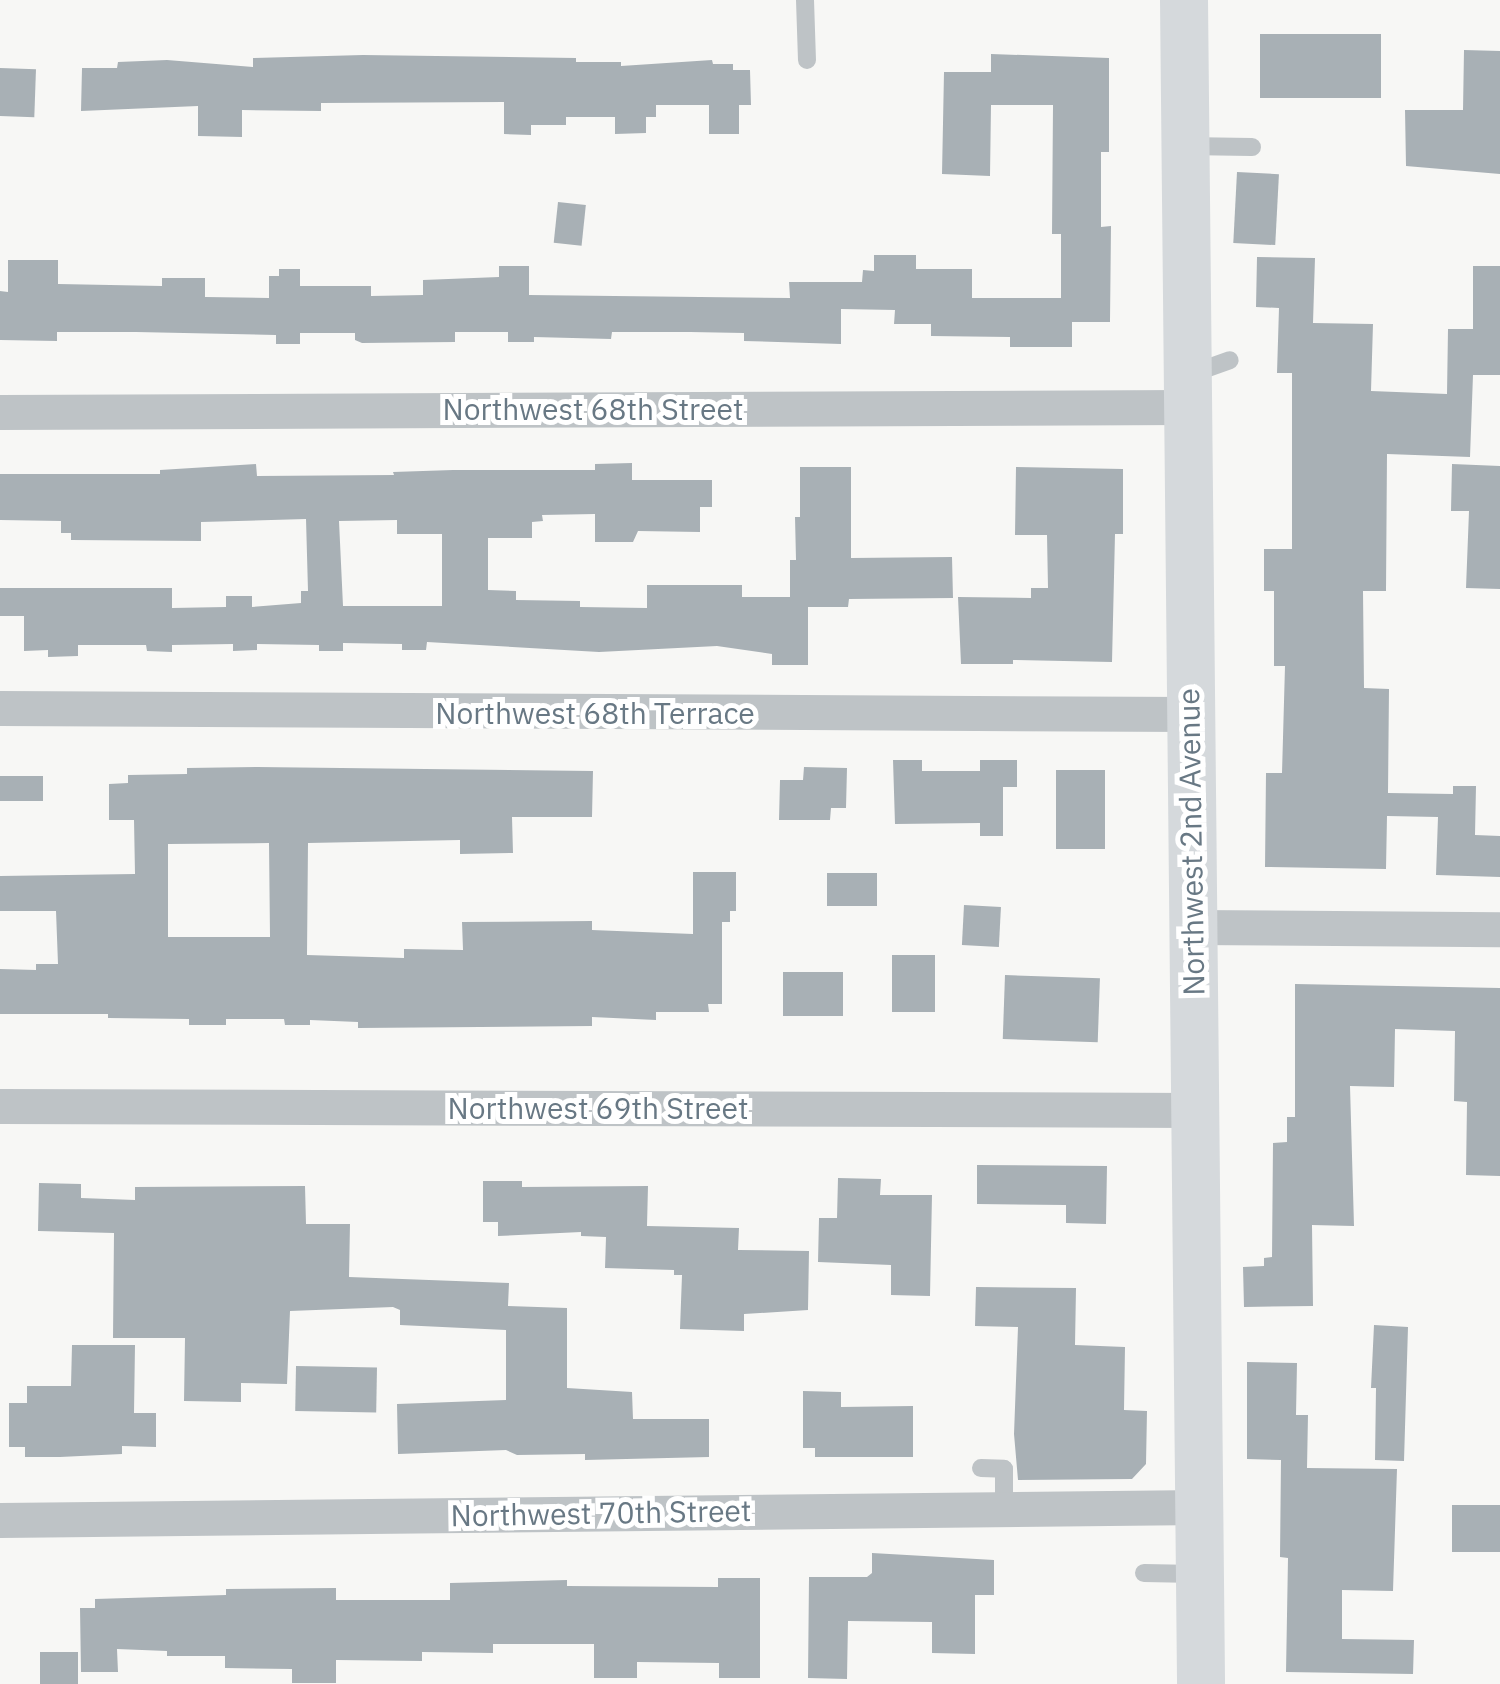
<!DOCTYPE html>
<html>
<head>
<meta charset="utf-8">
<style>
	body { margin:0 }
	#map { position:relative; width:1500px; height:1684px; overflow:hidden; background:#f7f7f5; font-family:"IBM Plex Sans",sans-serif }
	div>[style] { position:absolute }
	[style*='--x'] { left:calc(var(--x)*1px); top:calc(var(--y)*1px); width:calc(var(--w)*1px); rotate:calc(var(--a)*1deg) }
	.building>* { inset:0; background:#a8b0b5; transform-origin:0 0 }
	.lane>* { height:18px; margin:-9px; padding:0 9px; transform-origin:9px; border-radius:9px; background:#bec3c6 }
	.street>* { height:35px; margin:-17.5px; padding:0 17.5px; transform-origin:17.5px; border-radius:17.5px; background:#bec3c6 }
	.secondary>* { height:48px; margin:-24px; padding:0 24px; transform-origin:24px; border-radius:24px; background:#d5d9dc }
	span { translate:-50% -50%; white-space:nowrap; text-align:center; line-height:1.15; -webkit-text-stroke:10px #fff; paint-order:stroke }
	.street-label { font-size:30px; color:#687884 }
</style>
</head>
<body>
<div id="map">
	<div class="building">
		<div style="left:1260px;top:34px;width:121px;height:64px"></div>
		<div style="clip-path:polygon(1464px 50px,1500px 51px,1500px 174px,1406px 166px,1405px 110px,1463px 110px)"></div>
		<div style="clip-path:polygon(991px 54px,1109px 58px,1109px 152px,1101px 152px,1101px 227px,1111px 226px,1110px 322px,1072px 322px,1072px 347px,1010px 347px,1010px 337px,931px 336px,931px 324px,894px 324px,895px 310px,841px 309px,841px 344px,744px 341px,744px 333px,690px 332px,612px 332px,611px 339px,534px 337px,534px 342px,508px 342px,508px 332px,455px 332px,455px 342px,362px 343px,355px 340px,355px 333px,300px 333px,300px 344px,276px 344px,276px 335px,136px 332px,57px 332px,57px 341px,0 340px,0 291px,8px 292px,8px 260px,58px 260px,58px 284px,162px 286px,162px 278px,205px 278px,205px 297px,269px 298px,269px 276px,279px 276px,279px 269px,300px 269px,300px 286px,371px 286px,371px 296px,423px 295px,423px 280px,499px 277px,499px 266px,529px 266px,529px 295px,790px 298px,789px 282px,862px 282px,863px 270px,874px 271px,874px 255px,916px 255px,916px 269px,972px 269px,972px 298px,1061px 298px,1061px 234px,1052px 234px,1053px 105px,991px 105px,990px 176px,942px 174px,944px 72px,991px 72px)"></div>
		<div style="clip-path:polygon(363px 55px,576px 58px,576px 62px,621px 62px,621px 66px,712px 60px,713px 64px,733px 64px,733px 70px,750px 70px,751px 105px,739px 105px,739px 134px,709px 134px,709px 105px,656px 105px,656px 117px,646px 117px,646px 133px,615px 134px,615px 117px,566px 117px,566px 125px,531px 125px,531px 135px,504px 134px,504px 102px,321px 103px,321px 111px,242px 110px,242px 137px,198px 136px,198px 106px,81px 111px,82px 68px,117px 68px,118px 62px,167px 60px,253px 67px,253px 58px)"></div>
		<div style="left:0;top:68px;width:36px;height:48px;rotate:2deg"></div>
		<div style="left:1237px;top:172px;width:42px;height:71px;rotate:3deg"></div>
		<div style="left:558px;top:202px;width:28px;height:41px;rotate:6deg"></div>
		<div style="clip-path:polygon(1257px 257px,1315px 258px,1313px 323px,1373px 324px,1371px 391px,1447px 394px,1448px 329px,1473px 329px,1473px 266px,1500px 266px,1500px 375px,1473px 375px,1470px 457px,1387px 454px,1386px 591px,1363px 591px,1364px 688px,1389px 689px,1388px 793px,1453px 794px,1453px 786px,1476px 786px,1475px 835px,1500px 836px,1500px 877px,1436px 875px,1438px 817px,1387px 816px,1386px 869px,1265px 867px,1266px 773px,1282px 773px,1285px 666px,1274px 666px,1274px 591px,1264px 591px,1264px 549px,1292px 549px,1292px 373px,1277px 373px,1279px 308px,1256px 307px)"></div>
		<div style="clip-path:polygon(evenodd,632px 463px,632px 480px,712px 480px,712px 507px,700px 507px,700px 532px,638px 531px,633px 542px,595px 542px,595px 514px,542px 515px,543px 521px,532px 522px,532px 538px,488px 538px,488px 590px,516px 591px,516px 600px,580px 601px,580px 607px,647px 608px,647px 585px,742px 585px,742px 597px,790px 597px,790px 560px,796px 560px,795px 517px,800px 517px,800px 467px,851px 467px,851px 558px,952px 557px,953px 598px,849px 599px,848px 607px,808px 607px,808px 665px,772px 665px,772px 654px,717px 646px,599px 652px,427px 642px,426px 650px,402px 650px,402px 644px,343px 643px,343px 651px,319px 651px,319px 645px,257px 644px,257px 650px,233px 651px,233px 644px,172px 645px,172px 652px,147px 651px,146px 645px,78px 645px,78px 656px,48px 657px,48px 650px,24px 651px,24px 616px,0 616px,0 588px,172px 588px,172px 608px,226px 607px,226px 596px,252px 596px,252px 607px,301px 603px,301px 591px,308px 591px,306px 519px,201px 522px,201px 541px,71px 540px,71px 533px,61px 533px,61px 521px,0 520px,0 474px,160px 474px,160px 470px,256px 464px,257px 476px,394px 475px,393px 472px,453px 470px,595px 470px,595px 464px,632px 463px,397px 520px,397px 534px,442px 534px,442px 606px,343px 606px,339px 521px,397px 520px)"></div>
		<div style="clip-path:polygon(1452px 464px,1500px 466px,1500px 589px,1466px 588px,1469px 511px,1451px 511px)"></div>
		<div style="clip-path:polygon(1016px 467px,1123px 469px,1123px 534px,1115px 534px,1112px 662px,1013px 660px,1013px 664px,961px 664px,958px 597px,1031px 598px,1031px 588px,1048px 588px,1047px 535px,1015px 535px)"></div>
		<div style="clip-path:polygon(893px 760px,922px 760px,922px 771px,980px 771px,980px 760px,1017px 760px,1017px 787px,1003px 787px,1003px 836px,980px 836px,980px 823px,895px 824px)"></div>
		<div style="clip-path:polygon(evenodd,257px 767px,593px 771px,592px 817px,512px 817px,513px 853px,460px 854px,460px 840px,308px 843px,307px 955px,404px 958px,404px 949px,463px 950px,462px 922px,592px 921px,592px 930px,693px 934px,693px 872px,736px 872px,736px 911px,730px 911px,730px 922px,722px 922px,722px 1004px,708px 1004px,709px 1012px,656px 1012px,656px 1020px,592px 1017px,592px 1026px,358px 1028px,358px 1022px,310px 1020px,310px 1025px,285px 1025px,284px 1019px,226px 1019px,226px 1025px,189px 1025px,189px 1019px,108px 1018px,108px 1014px,0 1014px,0 969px,36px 970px,36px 964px,58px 964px,56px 911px,0 911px,0 876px,135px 874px,134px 820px,109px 820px,109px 784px,128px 783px,128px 775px,187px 774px,187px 768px,257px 767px,269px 843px,270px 937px,168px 937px,168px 844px,269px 843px)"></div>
		<div style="clip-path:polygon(804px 767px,847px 768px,846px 808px,831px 808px,830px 820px,779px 820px,780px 780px,803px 780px)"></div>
		<div style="left:1056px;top:770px;width:49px;height:79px"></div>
		<div style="left:0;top:776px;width:43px;height:25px"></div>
		<div style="left:827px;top:873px;width:50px;height:33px"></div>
		<div style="left:964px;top:905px;width:37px;height:40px;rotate:3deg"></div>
		<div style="left:892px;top:955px;width:43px;height:57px"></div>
		<div style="left:783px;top:972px;width:60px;height:44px"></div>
		<div style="left:1005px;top:975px;width:95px;height:64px;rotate:2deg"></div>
		<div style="clip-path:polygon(1295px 984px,1500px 988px,1500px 1176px,1466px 1175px,1467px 1102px,1454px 1101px,1455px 1031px,1395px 1029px,1394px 1087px,1350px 1086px,1354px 1226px,1312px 1225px,1313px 1306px,1244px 1307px,1243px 1267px,1264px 1266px,1264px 1258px,1272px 1257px,1273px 1143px,1287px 1142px,1287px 1117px,1295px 1117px)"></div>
		<div style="clip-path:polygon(977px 1165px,1107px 1166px,1106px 1224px,1066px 1223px,1066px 1205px,977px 1204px)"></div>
		<div style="clip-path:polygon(838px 1178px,881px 1179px,880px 1195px,932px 1195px,930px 1296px,891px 1295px,891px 1265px,818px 1262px,819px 1218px,837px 1218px)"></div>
		<div style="clip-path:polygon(483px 1181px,522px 1181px,522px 1187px,648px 1186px,647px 1226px,739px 1228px,738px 1250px,809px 1251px,808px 1310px,744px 1314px,744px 1331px,680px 1329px,682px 1275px,674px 1275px,674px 1270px,605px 1268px,606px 1237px,581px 1236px,581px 1232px,498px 1236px,498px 1222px,483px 1222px)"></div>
		<div style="clip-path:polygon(39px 1183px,81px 1184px,81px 1198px,135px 1200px,135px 1187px,305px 1186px,306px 1224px,350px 1224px,349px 1277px,509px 1283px,508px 1306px,567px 1308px,567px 1388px,632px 1392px,633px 1419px,709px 1419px,709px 1457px,585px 1460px,585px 1454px,517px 1455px,506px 1450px,398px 1454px,397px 1404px,506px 1400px,506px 1330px,400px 1325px,400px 1310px,393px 1307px,290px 1311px,287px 1384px,241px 1383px,241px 1402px,184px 1401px,185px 1338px,113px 1338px,114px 1233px,38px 1231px)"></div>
		<div style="clip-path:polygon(976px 1287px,1076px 1288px,1075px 1345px,1125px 1347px,1124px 1410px,1147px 1411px,1146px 1464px,1132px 1479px,1018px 1480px,1014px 1434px,1018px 1327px,975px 1326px)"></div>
		<div style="clip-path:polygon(1374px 1325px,1408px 1327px,1404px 1461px,1375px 1460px,1376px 1388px,1371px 1388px)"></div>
		<div style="clip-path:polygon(72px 1345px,135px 1345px,134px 1413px,156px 1413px,156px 1447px,122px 1446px,122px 1454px,60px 1457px,25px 1457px,25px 1447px,9px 1447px,9px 1403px,27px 1403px,27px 1386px,71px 1386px)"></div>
		<div style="clip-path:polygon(1247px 1362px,1297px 1363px,1296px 1415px,1308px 1415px,1307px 1468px,1397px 1469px,1393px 1591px,1342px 1590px,1342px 1639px,1414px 1640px,1413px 1674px,1286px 1672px,1288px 1558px,1280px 1557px,1281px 1460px,1247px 1459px)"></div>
		<div style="left:296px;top:1366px;width:81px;height:45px;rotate:1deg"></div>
		<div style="clip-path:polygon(803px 1391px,841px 1392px,841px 1407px,913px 1406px,913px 1457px,815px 1457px,815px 1448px,803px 1448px)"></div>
		<div style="left:1452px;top:1505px;width:48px;height:47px"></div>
		<div style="clip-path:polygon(872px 1553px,994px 1560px,994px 1595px,975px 1595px,975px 1654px,932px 1653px,932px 1622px,848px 1621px,847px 1679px,808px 1678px,809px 1577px,867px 1577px,872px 1573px)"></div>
		<div style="clip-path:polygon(718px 1578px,760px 1578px,760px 1678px,719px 1678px,719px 1663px,637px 1662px,637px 1678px,594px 1678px,594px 1644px,493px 1644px,493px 1653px,422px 1652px,422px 1661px,336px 1660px,336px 1683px,292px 1683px,292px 1669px,225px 1668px,225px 1656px,167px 1656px,167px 1651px,117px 1649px,118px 1672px,81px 1672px,80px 1608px,95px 1608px,95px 1599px,226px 1595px,226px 1589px,336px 1588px,336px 1600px,450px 1600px,450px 1583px,567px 1580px,567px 1586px,718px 1587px)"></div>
		<div style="left:40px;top:1652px;width:38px;height:32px"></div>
	</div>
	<div class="lane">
		<div style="--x:805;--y:0;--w:60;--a:88.1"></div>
		<div style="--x:1185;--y:146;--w:67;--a:0.9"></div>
		<div style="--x:1191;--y:374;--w:41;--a:-19.7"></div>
		<div style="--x:981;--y:1468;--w:23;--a:2"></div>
		<div style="--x:1004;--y:1469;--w:40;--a:90"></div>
		<div style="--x:1144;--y:1573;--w:52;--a:1.1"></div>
	</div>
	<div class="street">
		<div style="--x:0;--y:412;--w:1186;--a:-0.24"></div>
		<div style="--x:0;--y:708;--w:1190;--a:0.29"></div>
		<div style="--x:1192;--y:927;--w:308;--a:0.4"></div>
		<div style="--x:0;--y:1106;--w:1195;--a:0.19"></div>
		<div style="--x:0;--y:1520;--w:1202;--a:-0.62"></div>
	</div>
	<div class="secondary">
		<div style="--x:1184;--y:0;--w:1684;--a:89.42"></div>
	</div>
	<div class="street-label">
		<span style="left:593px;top:409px">Northwest 68th Street</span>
		<span style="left:595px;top:713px">Northwest 68th Terrace</span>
		<span style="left:1191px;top:842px;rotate:-91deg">Northwest 2nd Avenue</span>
		<span style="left:598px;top:1108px">Northwest 69th Street</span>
		<span style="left:601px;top:1513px;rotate:-1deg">Northwest 70th Street</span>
	</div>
</div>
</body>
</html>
